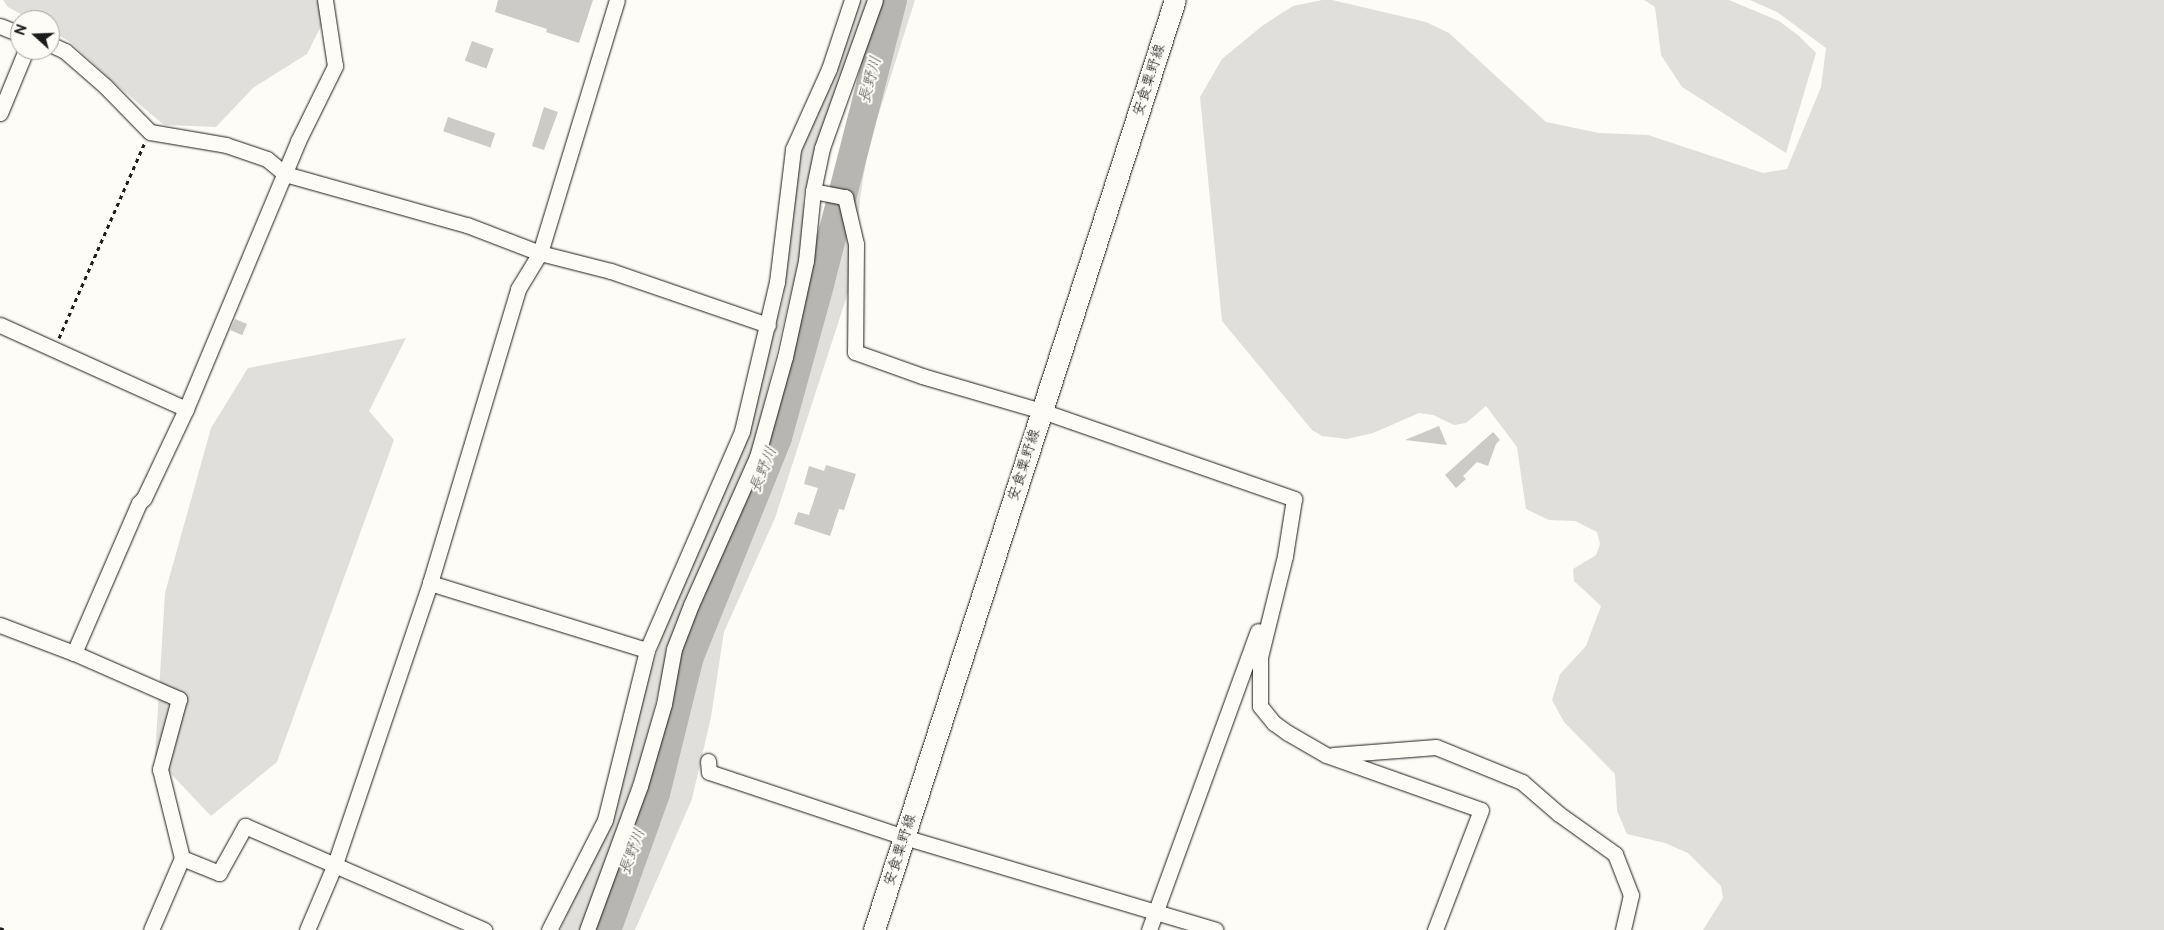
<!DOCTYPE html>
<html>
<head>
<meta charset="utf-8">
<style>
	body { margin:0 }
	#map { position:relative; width:2164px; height:930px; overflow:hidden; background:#fdfcf7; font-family:"Balsamiq Sans","Klee One",sans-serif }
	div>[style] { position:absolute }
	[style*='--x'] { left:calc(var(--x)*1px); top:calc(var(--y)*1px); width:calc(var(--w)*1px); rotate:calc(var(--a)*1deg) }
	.green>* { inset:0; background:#e0dfdb }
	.river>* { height:29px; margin:-14.5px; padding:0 14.5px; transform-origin:14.5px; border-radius:14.5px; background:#b7b6b2 }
	.building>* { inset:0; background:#cccbc8; transform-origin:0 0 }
	.path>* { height:3px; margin-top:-1.5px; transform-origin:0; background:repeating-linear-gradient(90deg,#1c1c1c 0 4px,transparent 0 8px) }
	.roads { filter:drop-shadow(0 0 1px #1c1c1c) drop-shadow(0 0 1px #1c1c1c) }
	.street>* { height:15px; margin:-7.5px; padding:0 7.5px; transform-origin:7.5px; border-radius:7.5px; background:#fdfcf7 }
	.secondary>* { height:21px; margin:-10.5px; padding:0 10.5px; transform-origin:10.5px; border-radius:10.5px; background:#fdfcf7 }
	span { translate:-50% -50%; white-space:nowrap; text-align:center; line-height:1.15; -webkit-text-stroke:4.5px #fdfcf7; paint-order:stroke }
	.street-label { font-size:15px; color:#1c1c1c }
	.water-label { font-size:16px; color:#5a5a58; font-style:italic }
	.north { position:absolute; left:10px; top:10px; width:50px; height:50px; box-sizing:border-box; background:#fdfcf7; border:1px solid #a3a29f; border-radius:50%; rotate:290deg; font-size:14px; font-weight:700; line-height:20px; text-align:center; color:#1c1c1c }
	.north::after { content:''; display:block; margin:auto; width:18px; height:22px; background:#1c1c1c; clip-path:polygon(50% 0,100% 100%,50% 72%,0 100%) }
</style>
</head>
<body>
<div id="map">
	<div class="green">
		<div style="clip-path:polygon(3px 0,334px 0,307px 54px,253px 88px,216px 127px,164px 125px,112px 81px,70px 42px,50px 30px,50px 20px,31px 20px,8px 7px)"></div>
		<div style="clip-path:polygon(861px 0,870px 0,818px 144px,803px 197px,805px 235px,752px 453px,668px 650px,644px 751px,581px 930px,560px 930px,601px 839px,624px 750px,679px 586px,745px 444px,784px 294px,787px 229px,799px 157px)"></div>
		<div style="clip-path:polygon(892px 0,915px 0,868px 148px,860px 199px,854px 274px,775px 518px,724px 632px,711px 717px,692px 799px,635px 930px,611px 930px,664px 787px,694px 660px,764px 487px,793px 398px,825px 284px,834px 209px,844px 150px)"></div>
		<div style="clip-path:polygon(1322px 0,1332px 0,1426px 22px,1449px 33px,1546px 122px,1599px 133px,1648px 135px,1763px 173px,1787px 169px,1821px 87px,1826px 48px,1777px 12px,1750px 0,2164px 0,2164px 930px,1703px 930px,1723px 898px,1721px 886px,1688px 853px,1665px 843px,1627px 834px,1617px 811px,1615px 774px,1564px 722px,1552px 700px,1560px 674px,1586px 646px,1601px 606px,1574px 581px,1573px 569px,1596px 555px,1600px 544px,1597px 532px,1575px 521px,1549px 520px,1526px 509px,1517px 447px,1486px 406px,1466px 423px,1454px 425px,1433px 415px,1419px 413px,1373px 433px,1347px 439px,1322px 436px,1312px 430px,1222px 321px,1200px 97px,1222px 59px,1262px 26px,1293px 6px)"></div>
		<div style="clip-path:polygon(1644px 0,1729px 0,1779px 21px,1799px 36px,1816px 53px,1786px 153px,1682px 87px,1661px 55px,1655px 7px)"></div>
		<div style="clip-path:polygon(406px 338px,369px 411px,394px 440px,277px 762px,211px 816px,155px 757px,165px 593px,211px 428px,248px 368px)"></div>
	</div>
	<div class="river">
		<div style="--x:606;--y:930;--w:145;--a:-70.3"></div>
		<div style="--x:655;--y:793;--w:141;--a:-76.1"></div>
		<div style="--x:689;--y:656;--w:236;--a:-68.1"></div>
		<div style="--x:777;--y:437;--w:159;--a:-74.6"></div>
		<div style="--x:819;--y:284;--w:293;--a:-75.6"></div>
	</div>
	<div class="building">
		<div style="clip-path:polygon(498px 0,593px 0,579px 43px,546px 32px,547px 29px,495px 12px)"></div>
		<div style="left:472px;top:41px;width:23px;height:21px;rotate:20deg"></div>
		<div style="clip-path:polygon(544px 107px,558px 112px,544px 150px,532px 146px)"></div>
		<div style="left:448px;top:117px;width:50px;height:15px;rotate:19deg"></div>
		<div style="left:235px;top:319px;width:13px;height:12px;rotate:23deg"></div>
		<div style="clip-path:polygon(1439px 426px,1447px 445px,1405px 440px)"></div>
		<div style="clip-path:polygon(1493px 432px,1500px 440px,1496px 444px,1488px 466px,1477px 462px,1463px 476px,1466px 479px,1456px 488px,1445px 475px)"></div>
		<div style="clip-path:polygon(826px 465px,856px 474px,844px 510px,839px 509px,830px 536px,794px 524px,798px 512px,809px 515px,818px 488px,804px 484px,809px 466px,824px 471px)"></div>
	</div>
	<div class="path">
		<div style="--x:59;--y:338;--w:212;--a:-66.3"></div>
		<div style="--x:0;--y:928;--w:5;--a:22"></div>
	</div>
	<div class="roads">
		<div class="street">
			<div style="--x:0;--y:26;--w:22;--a:22"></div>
			<div style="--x:50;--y:44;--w:17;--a:25"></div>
			<div style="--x:65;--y:51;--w:53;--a:41.2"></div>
			<div style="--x:105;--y:86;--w:64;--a:45.6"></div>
			<div style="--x:150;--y:132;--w:77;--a:9.7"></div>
			<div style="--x:226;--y:145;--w:43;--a:18.9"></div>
			<div style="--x:267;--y:159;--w:23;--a:40"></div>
			<div style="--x:285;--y:174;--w:189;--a:15.7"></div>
			<div style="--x:467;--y:225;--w:78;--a:21"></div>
			<div style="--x:540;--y:253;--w:73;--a:14.2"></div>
			<div style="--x:611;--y:271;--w:166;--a:19"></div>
			<div style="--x:0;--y:113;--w:68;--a:-67.6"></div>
			<div style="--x:813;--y:191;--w:33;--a:11"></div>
			<div style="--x:845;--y:197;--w:48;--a:76.8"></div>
			<div style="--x:856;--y:244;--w:108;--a:90.5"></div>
			<div style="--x:855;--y:352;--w:71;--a:19.7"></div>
			<div style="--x:922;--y:376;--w:125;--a:16.3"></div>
			<div style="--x:1042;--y:411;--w:267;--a:19.2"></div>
			<div style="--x:1294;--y:499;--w:58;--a:99"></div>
			<div style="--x:1285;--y:556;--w:104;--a:103.9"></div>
			<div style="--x:1260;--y:657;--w:49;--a:90"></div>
			<div style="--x:1260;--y:706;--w:22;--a:51"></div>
			<div style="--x:1274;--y:723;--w:17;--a:36"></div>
			<div style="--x:1288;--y:733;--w:44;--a:30.1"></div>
			<div style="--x:1326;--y:755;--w:164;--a:19.5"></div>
			<div style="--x:1481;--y:810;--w:129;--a:111"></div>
			<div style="--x:0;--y:325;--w:204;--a:24.3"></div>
			<div style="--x:430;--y:583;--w:227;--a:17.2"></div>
			<div style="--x:0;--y:625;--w:79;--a:20.7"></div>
			<div style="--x:74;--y:653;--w:115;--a:23.7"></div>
			<div style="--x:179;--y:699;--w:73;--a:105.2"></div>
			<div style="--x:160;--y:769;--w:92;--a:76.1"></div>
			<div style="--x:182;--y:858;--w:78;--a:113.3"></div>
			<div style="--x:74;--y:653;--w:163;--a:-66.6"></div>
			<div style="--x:139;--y:503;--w:7;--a:-45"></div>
			<div style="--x:144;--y:498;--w:98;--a:-64.7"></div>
			<div style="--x:186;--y:409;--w:290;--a:-67.3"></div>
			<div style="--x:298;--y:141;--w:84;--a:-63.7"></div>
			<div style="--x:335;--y:66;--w:67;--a:-98.6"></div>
			<div style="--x:1333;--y:755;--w:103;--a:-4.4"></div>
			<div style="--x:1436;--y:747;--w:93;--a:22.1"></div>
			<div style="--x:1522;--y:782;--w:49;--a:40.9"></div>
			<div style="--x:1559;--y:814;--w:69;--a:35.5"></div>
			<div style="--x:1615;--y:854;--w:44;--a:68.7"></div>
			<div style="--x:1631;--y:895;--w:36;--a:103"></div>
			<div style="--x:708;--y:761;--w:11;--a:85"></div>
			<div style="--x:709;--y:772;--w:206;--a:18.4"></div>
			<div style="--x:904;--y:837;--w:325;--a:16.6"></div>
			<div style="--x:182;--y:858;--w:40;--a:22"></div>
			<div style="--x:219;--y:873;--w:54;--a:-61"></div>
			<div style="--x:245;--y:826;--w:261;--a:23.5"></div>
			<div style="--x:307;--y:930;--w:72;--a:-67"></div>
			<div style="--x:335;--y:864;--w:297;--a:-71.3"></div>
			<div style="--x:430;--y:583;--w:307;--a:-73.3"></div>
			<div style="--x:518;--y:289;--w:42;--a:-58.6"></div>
			<div style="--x:540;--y:253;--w:264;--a:-73.1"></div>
			<div style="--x:549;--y:930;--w:123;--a:-63"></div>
			<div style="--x:605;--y:820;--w:175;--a:-76.1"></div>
			<div style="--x:647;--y:650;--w:239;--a:-66.5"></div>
			<div style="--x:742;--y:431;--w:153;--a:-76.8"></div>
			<div style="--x:777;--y:282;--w:134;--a:-83.1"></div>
			<div style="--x:793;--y:149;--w:88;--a:-65.8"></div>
			<div style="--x:829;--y:69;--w:73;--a:-71.6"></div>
			<div style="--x:587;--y:930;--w:153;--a:-69.8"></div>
			<div style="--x:640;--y:786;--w:85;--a:-73.7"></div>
			<div style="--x:664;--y:704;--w:56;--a:-79.7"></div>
			<div style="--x:674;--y:649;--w:47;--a:-68.9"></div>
			<div style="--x:691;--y:605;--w:162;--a:-66"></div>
			<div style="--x:757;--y:457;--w:104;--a:-74.4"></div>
			<div style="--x:785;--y:357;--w:98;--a:-77.7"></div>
			<div style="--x:806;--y:261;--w:70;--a:-84.3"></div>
			<div style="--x:813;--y:191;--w:44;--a:-78.2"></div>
			<div style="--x:822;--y:148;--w:157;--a:-70.3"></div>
			<div style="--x:1149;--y:930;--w:318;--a:-70"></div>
		</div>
		<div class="secondary">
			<div style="--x:874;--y:930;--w:977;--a:-72.07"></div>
		</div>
	</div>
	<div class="street-label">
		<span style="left:1149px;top:80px;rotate:-72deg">安食粟野線</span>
		<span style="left:1024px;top:465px;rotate:-72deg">安食粟野線</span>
		<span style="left:900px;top:850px;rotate:-72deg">安食粟野線</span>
	</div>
	<div class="water-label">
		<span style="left:871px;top:80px;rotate:-75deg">長野川</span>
		<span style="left:764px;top:470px;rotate:-68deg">長野川</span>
		<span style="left:633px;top:852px;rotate:-70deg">長野川</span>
	</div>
	<div class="north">N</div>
</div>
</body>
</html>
